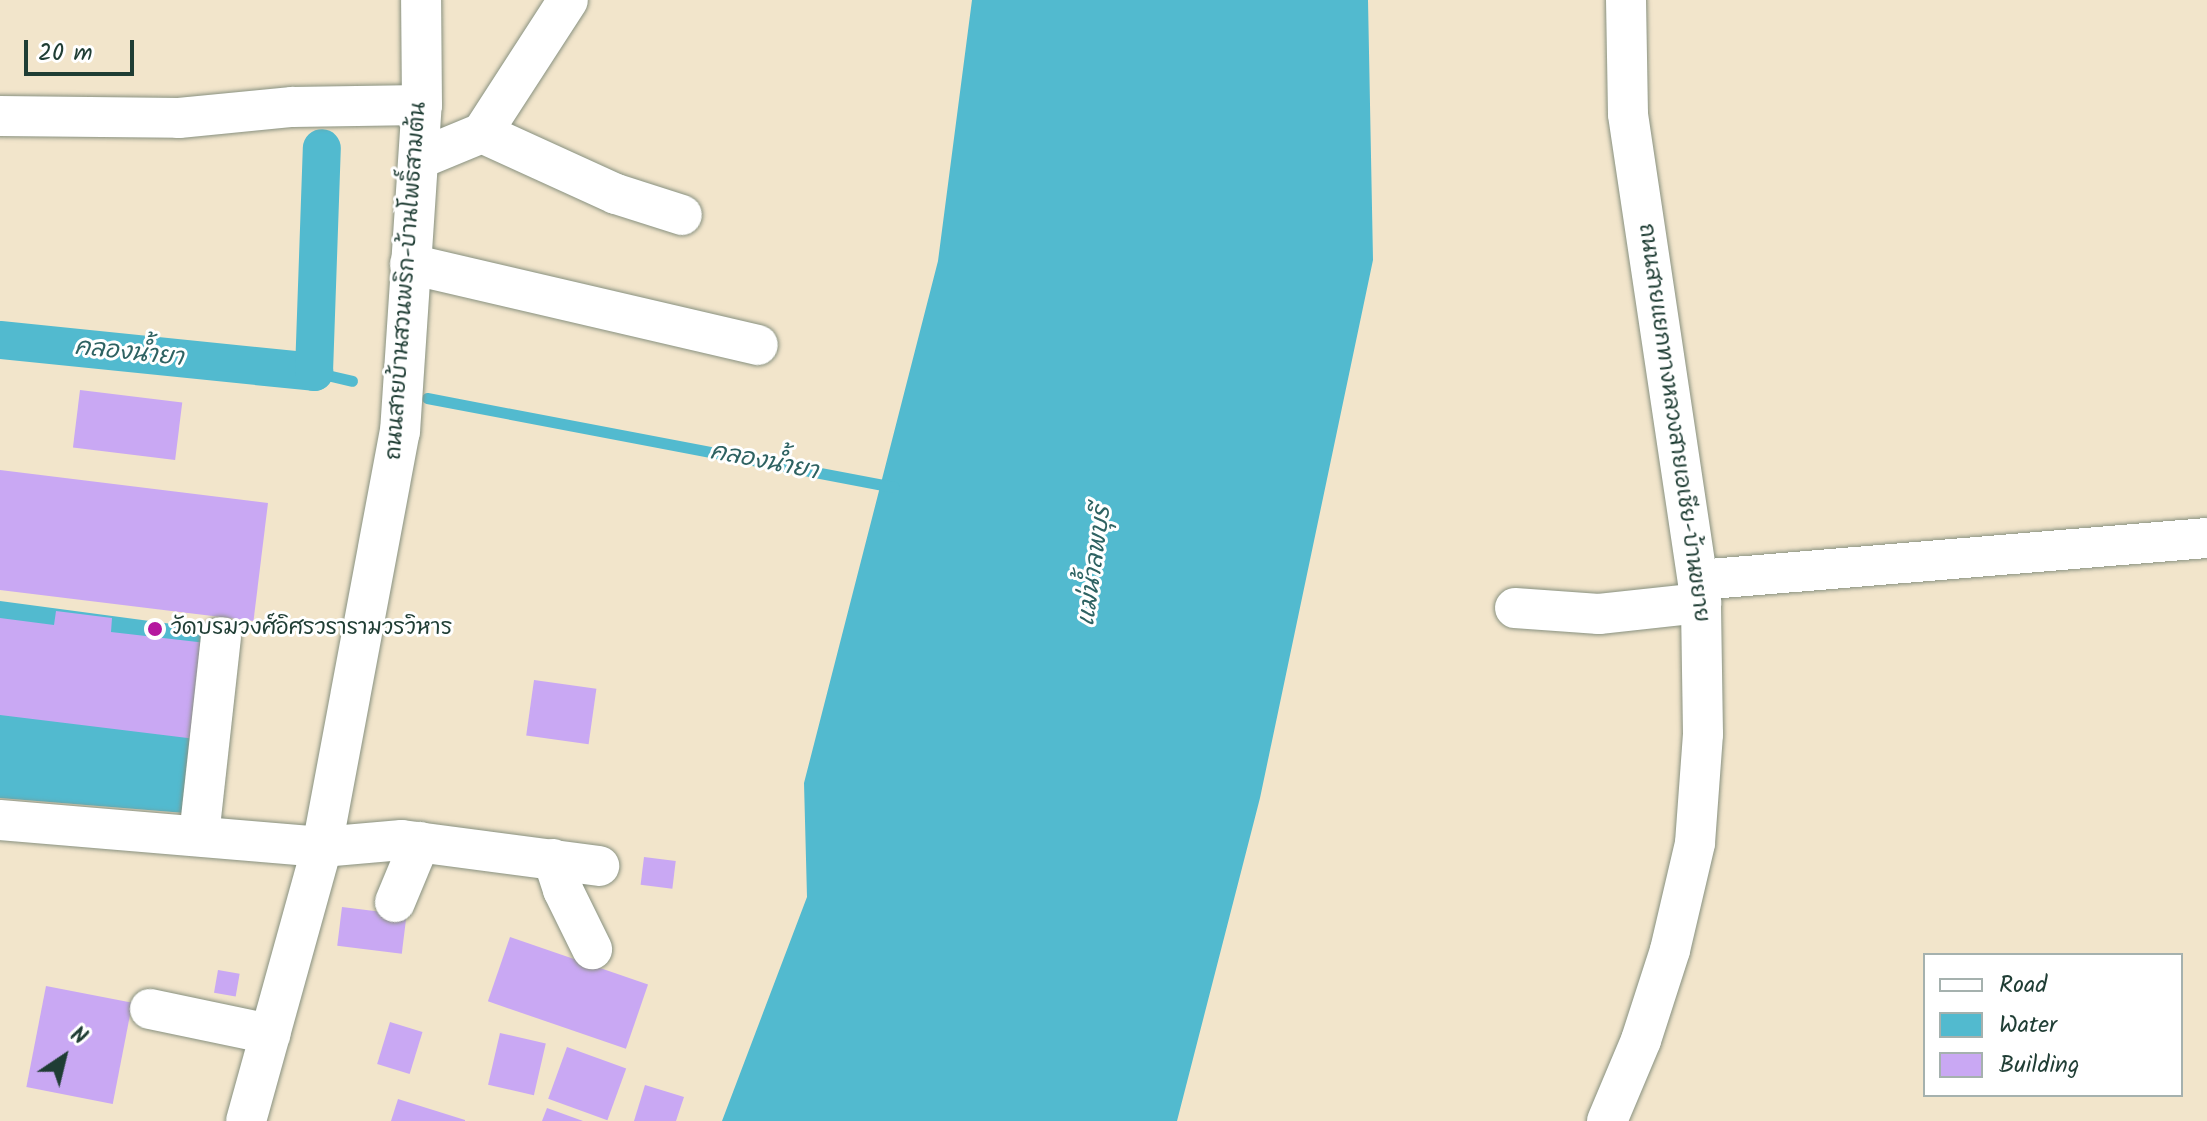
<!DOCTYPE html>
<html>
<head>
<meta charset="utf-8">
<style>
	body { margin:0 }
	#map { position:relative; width:2207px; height:1121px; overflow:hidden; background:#f2e5cb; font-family:Kalam,"Playpen Sans Thai",sans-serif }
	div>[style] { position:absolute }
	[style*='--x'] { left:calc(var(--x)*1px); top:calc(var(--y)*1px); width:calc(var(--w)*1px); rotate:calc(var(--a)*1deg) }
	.water>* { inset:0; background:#52bacf }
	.stream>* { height:11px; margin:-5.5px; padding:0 5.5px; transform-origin:5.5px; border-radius:5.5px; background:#52bacf }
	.canal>* { height:38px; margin:-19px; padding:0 19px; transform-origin:19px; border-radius:19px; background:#52bacf }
	.building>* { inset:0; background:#c9a8f3; transform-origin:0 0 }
	.roads { filter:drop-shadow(0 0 2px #889180) drop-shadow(0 0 2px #889180) }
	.minor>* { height:40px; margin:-20px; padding:0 20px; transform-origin:20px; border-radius:20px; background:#fff }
	.dots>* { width:22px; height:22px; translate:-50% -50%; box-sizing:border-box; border:4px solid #fff; border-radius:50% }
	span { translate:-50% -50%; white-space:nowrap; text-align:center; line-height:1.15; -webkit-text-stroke:6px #fff; paint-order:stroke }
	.street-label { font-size:22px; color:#1f3d34 }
	.poi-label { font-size:22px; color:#1f3d34 }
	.left { translate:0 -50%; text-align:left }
	.water-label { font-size:24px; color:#2e6262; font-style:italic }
	.legend { position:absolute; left:1923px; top:953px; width:260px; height:144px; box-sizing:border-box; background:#fff; border:2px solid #a5b1ae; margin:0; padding:10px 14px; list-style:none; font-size:24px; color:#1f3d34 }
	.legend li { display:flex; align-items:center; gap:16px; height:40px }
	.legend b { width:40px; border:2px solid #a5b1ae }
	.north { position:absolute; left:24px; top:1017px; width:80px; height:80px; -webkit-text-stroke:6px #fff; paint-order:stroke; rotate:35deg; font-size:22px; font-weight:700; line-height:32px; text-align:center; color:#1f3d34 }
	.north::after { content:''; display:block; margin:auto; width:28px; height:36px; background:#1f3d34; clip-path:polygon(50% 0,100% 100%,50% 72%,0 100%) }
	.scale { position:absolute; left:24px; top:40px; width:110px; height:36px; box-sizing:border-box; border:4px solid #1f3d34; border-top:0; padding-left:10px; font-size:24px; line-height:28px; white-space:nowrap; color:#1f3d34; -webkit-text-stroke:6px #fff; paint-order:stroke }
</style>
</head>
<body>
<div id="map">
	<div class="water">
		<div style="clip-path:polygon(972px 0,1368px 0,1373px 260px,1260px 798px,1177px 1121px,722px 1121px,807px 897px,804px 783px,938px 261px)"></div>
		<div style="clip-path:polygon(0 601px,217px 630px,185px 813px,0 798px)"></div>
	</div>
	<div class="stream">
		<div style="--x:314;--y:372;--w:39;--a:13"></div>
		<div style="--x:427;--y:398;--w:475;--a:10.8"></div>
	</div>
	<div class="canal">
		<div style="--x:0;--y:340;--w:316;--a:5.8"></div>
		<div style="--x:314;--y:372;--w:224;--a:-88"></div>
	</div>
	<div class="building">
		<div style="left:80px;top:390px;width:103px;height:58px;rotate:7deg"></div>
		<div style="left:0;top:470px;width:270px;height:119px;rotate:7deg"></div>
		<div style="clip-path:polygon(56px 611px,112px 618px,111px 632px,215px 644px,204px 740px,0 715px,0 618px,54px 625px)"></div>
		<div style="left:534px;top:680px;width:63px;height:56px;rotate:8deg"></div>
		<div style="left:644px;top:857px;width:32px;height:28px;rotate:7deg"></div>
		<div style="left:342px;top:907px;width:65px;height:39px;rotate:7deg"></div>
		<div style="left:510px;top:937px;width:146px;height:68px;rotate:19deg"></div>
		<div style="left:218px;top:970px;width:22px;height:23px;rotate:10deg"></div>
		<div style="left:46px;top:986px;width:88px;height:103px;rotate:11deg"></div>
		<div style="left:390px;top:1022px;width:34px;height:44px;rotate:17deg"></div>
		<div style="left:500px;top:1033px;width:47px;height:53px;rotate:13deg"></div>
		<div style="left:567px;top:1047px;width:63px;height:55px;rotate:20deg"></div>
		<div style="clip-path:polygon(645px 1085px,684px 1097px,676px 1121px,634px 1121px)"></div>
		<div style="clip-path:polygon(398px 1099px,465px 1120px,465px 1121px,391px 1121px)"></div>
		<div style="clip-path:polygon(547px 1108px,583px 1121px,542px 1121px)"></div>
	</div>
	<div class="roads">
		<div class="minor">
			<div style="--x:0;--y:116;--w:179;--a:0.6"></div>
			<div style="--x:179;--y:118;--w:114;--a:-5.6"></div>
			<div style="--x:292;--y:107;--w:130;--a:-0.9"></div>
			<div style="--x:482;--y:133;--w:158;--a:-57.1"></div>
			<div style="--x:419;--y:159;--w:68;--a:-22.4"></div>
			<div style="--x:482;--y:133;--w:147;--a:24.5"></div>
			<div style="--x:616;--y:194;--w:69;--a:17.7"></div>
			<div style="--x:410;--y:264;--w:357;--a:13.1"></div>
			<div style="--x:1698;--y:580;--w:511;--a:-4.72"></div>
			<div style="--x:1515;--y:608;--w:84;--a:4.1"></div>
			<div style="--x:1599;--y:614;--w:103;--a:-6.2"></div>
			<div style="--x:0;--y:820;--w:323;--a:4.8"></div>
			<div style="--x:322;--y:847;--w:80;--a:-5"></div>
			<div style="--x:402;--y:840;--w:199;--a:7.5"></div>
			<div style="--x:199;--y:836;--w:200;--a:-83.7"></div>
			<div style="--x:553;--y:859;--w:33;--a:72"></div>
			<div style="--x:563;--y:890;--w:66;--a:63.8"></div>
			<div style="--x:395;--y:902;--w:65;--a:-67.4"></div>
			<div style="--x:150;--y:1009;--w:123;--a:11.8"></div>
			<div style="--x:246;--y:1121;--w:284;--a:-74.5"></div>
			<div style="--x:322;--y:847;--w:422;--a:-79.4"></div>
			<div style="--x:400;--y:432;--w:328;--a:-86.2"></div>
			<div style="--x:422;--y:105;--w:105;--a:-90.5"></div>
			<div style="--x:1607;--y:1121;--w:88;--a:-67.2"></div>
			<div style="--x:1641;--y:1040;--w:95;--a:-72.1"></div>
			<div style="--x:1670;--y:950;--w:110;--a:-76.8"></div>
			<div style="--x:1695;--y:843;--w:109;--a:-85.8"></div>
			<div style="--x:1703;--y:734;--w:131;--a:-90.9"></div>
			<div style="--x:1701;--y:603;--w:494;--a:-98.5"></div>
			<div style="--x:1628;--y:114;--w:114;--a:-91"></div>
		</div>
	</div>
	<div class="dots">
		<div style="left:155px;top:629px;background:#b5179e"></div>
	</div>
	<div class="street-label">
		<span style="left:407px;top:281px;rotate:-86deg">ถนนสายบ้านสวนพริก-บ้านโพธิ์สามต้น</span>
		<span style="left:1673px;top:423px;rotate:82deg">ถนนสายแยกทางหลวงสายเอเชีย-บ้านขยาย</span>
	</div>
	<div class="poi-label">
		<span class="left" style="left:171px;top:629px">วัดบรมวงศ์อิศรวรารามวรวิหาร</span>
	</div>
	<div class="water-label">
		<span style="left:129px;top:353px;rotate:6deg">คลองน้ำยา</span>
		<span style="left:764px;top:462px;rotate:11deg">คลองน้ำยา</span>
		<span style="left:1095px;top:566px;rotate:-82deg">แม่น้ำลพบุรี</span>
	</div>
	<ul class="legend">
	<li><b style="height:10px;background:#fff"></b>Road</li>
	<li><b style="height:22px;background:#52bacf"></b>Water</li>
	<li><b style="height:22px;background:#c9a8f3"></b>Building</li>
	</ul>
	<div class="north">N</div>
	<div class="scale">20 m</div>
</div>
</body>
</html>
